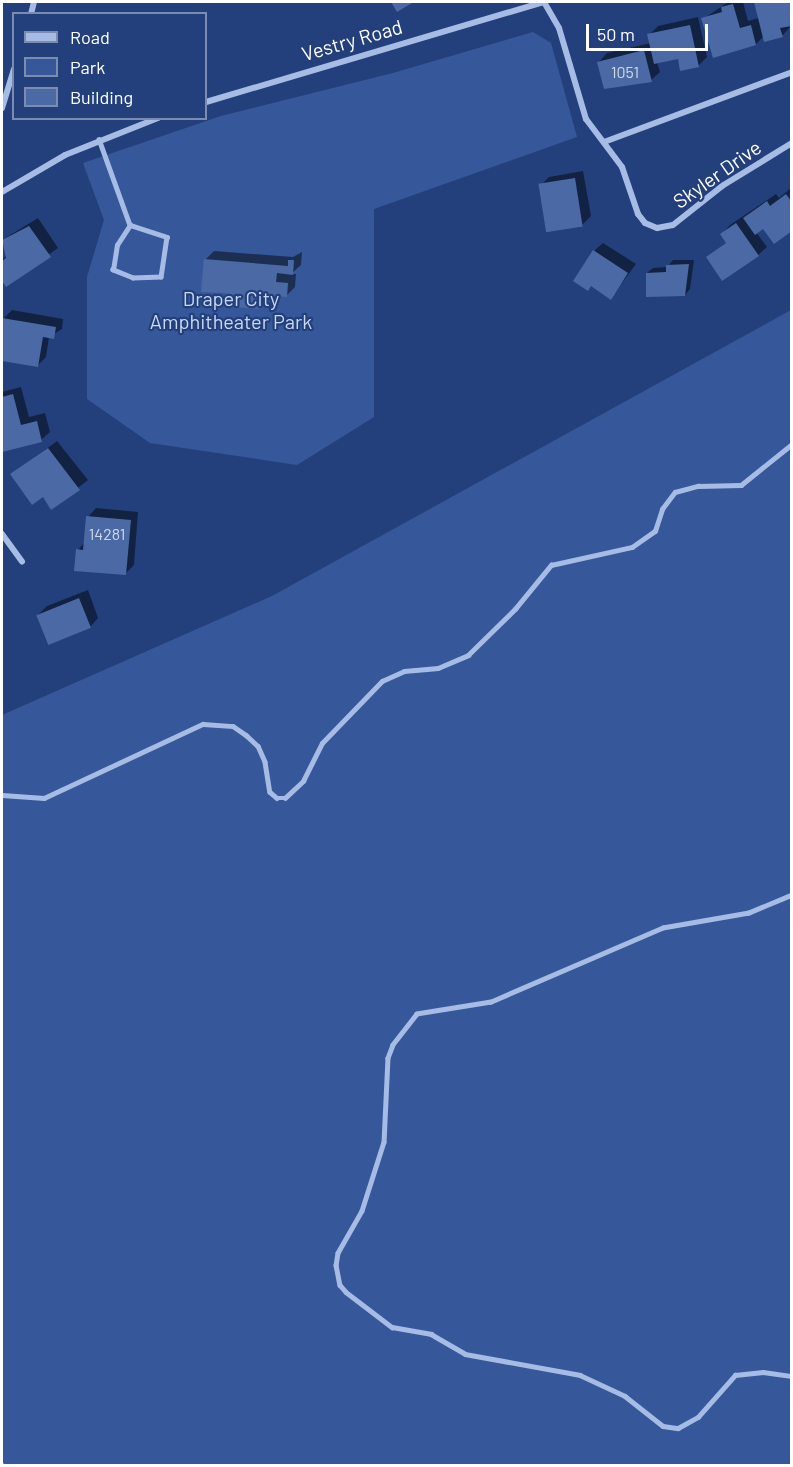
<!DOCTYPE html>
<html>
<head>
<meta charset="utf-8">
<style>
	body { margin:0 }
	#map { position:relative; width:793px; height:1467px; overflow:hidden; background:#23407c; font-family:Barlow,sans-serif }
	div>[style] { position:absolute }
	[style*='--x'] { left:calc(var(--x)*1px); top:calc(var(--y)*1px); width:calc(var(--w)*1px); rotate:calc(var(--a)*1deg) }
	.green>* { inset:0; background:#36589a }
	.shadow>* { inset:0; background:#0007 }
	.building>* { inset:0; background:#4b69a5; transform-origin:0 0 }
	.lane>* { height:4.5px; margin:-2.25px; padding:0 2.25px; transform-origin:2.25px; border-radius:2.25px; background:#a6bce5 }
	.street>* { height:6px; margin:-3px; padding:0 3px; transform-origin:3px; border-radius:3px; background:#a6bce5 }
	span { translate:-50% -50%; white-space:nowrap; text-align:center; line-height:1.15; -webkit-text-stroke:4.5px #23407c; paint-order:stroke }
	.number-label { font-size:16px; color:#d2dae8 }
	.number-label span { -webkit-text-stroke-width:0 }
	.street-label { font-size:20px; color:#fff }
	.park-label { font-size:20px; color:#c9d8f4 }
	.frame { position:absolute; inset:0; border:3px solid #fff; pointer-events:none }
	.legend { position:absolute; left:12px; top:12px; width:195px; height:108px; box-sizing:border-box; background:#23407c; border:2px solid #7b8cb0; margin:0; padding:8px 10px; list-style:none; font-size:18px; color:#fff }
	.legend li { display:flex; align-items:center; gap:12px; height:30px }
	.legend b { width:30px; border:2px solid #7b8cb0 }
	.scale { position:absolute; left:586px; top:24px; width:122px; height:27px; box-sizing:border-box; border:3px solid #fff; border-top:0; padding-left:8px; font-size:18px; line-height:21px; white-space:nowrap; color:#fff; -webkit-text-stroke:4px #23407c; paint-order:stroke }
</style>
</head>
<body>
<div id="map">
	<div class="green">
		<div style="clip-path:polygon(533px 32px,551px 43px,577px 137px,374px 209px,374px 417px,297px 465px,150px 443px,87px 399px,87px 277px,104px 220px,83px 163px,221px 116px,393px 73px)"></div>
		<div style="clip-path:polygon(791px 310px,791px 1465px,2px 1465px,2px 715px,272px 596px)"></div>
	</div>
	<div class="shadow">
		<div style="clip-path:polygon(728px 2px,743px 2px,748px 21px,759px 18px,756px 2px,792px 2px,790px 27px,782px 36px,764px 36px,756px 44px,703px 19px)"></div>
		<div style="clip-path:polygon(698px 17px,707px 57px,698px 66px,679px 57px,657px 62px,660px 72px,651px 80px,599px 62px,607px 53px,651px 43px,649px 35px,658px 26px)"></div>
		<div style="clip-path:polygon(583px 171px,591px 216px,582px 225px,541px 185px,549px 177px)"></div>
		<div style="clip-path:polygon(791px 188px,792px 188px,792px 229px,763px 227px,756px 232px,767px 247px,758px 255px,708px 257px,727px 242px,722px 234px,730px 225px,776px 194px,779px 198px)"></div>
		<div style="clip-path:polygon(38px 218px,58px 248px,6px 285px,2px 279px,2px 260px,6px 256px,2px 240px)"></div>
		<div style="clip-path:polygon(603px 243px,636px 264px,611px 298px,594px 251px)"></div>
		<div style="clip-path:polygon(214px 251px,293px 257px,302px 252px,301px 265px,291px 274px,296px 274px,295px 287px,287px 295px,268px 294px,259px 307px,228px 292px,205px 260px)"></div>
		<div style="clip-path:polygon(673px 260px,694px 260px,690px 289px,685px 295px,647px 273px,653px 268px,667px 267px)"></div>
		<div style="clip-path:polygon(12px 310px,63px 319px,62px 329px,49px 337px,46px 357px,37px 366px,2px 359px,4px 318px)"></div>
		<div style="clip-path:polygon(21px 387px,29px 417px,45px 413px,50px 432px,41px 440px,2px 450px,2px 392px)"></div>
		<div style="clip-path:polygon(57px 441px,88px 480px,52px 508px,43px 495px,12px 474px)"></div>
		<div style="clip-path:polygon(96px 508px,138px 512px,134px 565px,126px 573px,78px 550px,85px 542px,88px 517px)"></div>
		<div style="clip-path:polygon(88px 590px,98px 618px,90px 627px,38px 615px,47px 606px)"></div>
	</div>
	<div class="building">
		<div style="clip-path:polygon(391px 2px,411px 2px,412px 3px,397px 12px)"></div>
		<div style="clip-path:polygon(754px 2px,792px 2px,792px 26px,780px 28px,783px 37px,764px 42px)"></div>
		<div style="clip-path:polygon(733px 4px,740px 28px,751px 25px,756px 45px,713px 58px,701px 18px,722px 12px,721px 7px)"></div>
		<div style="clip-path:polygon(690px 25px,699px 67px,680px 71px,678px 59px,654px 64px,647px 34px)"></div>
		<div style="clip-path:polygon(644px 50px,652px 82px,604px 89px,597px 62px)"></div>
		<div style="left:575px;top:178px;width:49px;height:37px;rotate:81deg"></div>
		<div style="clip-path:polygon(786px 194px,792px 202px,792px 231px,774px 244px,763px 229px,755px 235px,743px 218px,767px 201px,770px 206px)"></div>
		<div style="clip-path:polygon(736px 223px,759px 256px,722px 281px,706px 257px,726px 243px,720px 234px)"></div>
		<div style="clip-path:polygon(29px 226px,51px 257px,6px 287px,2px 281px,2px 261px,6px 258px,2px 240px)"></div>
		<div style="clip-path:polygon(593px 250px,628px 273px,611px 300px,591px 286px,588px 291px,573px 281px)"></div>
		<div style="clip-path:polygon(204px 259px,288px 266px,288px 260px,294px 260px,293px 275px,277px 273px,276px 282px,288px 283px,287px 297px,261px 295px,260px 309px,225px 306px,226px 293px,201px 292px)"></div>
		<div style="clip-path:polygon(689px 264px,685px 296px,646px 297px,646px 273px,666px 272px,666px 265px)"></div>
		<div style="clip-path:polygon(2px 318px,56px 327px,54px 339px,43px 337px,38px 367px,2px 361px)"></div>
		<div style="clip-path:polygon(13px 394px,21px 425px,37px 421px,42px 442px,2px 452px,2px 397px)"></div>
		<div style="clip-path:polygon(48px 448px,80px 490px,51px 510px,43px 497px,32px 505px,10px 474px)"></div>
		<div style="clip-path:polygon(86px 516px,131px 520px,126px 575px,74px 571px,76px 549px,83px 550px)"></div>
		<div style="left:79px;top:598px;width:32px;height:46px;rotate:68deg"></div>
	</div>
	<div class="lane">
		<div style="--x:99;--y:139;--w:91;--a:70.2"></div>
		<div style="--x:130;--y:225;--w:39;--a:18"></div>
		<div style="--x:167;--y:237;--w:40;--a:98.5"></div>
		<div style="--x:161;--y:277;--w:28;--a:178"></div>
		<div style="--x:133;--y:278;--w:22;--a:-158"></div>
		<div style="--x:113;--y:270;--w:25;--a:-81"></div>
		<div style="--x:117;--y:245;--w:24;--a:-57"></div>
		<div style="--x:2;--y:795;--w:42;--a:4.1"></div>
		<div style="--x:44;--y:798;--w:175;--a:-25"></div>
		<div style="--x:203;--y:724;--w:30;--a:4"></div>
		<div style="--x:233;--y:726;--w:16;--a:35"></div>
		<div style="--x:246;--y:735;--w:16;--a:43"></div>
		<div style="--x:258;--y:746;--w:17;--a:66"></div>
		<div style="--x:265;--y:762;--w:30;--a:81"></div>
		<div style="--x:270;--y:792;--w:9;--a:41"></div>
		<div style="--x:277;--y:798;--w:8;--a:0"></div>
		<div style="--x:285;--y:798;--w:25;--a:-43"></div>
		<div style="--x:303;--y:781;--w:42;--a:-63.4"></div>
		<div style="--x:322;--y:743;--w:86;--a:-45.9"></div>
		<div style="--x:382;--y:681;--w:24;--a:-24"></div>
		<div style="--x:404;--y:671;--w:34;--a:-5"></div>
		<div style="--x:438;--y:668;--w:33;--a:-23"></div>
		<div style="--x:468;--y:655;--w:66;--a:-44.4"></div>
		<div style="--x:515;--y:609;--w:57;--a:-50.7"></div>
		<div style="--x:551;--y:565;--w:83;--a:-12.5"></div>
		<div style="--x:632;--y:547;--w:28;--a:-35"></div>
		<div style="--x:655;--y:531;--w:23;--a:-72"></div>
		<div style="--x:662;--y:509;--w:21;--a:-53"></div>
		<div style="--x:675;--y:492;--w:24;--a:-15"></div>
		<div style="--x:698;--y:486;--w:43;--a:-1.3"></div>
		<div style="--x:741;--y:485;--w:65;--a:-38.8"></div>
		<div style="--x:792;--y:895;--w:47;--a:157.3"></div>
		<div style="--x:749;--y:913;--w:87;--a:170.1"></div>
		<div style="--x:663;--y:928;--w:187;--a:156.7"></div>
		<div style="--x:491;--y:1002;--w:75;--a:170.8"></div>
		<div style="--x:417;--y:1014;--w:39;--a:128"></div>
		<div style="--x:393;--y:1045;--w:14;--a:111"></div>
		<div style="--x:388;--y:1058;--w:84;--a:92.7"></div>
		<div style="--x:384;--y:1142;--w:72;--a:107.7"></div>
		<div style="--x:362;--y:1211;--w:48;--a:119.7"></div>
		<div style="--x:338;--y:1253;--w:12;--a:99"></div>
		<div style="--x:336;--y:1265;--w:20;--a:79"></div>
		<div style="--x:340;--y:1285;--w:9;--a:49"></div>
		<div style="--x:346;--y:1292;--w:58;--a:37.3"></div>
		<div style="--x:392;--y:1327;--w:40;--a:10"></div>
		<div style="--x:431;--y:1334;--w:39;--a:30"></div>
		<div style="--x:465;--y:1354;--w:117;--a:10.3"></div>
		<div style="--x:580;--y:1375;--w:50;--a:25"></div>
		<div style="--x:625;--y:1396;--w:48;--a:38.3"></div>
		<div style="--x:663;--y:1426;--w:15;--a:8"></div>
		<div style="--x:678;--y:1428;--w:23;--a:-29"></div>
		<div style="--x:698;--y:1417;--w:56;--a:-48.6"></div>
		<div style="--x:735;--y:1375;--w:28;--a:-6"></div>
		<div style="--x:763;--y:1372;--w:29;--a:8"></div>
		<div style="--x:2;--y:1465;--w:1;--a:90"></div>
	</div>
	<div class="street">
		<div style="--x:544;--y:2;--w:30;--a:60"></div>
		<div style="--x:559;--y:28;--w:95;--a:73.5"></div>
		<div style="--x:586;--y:119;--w:60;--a:53.1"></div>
		<div style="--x:622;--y:167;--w:50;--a:71.2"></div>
		<div style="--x:638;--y:214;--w:11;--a:52"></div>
		<div style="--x:645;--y:223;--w:13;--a:23"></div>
		<div style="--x:657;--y:228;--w:16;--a:-11"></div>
		<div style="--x:673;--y:225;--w:63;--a:-38.5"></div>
		<div style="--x:722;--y:186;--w:82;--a:-31.6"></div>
		<div style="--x:31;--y:14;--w:12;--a:-76"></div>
		<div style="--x:206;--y:102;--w:352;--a:-16.5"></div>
		<div style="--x:2;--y:108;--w:41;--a:-72.9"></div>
		<div style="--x:604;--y:142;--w:201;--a:-20.4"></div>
		<div style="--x:2;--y:192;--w:73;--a:-30.4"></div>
		<div style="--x:65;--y:155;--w:100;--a:-21.7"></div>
		<div style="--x:2;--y:534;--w:34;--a:54"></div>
	</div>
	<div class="number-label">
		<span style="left:625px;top:72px">1051</span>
		<span style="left:107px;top:534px">14281</span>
	</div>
	<div class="street-label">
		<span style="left:352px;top:40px;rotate:-16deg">Vestry Road</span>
		<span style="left:717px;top:174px;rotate:-35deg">Skyler Drive</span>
	</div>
	<div class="park-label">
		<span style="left:231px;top:310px">Draper City<br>Amphitheater Park</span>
	</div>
	<div class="frame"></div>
	<ul class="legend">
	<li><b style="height:8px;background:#a6bce5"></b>Road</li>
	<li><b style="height:16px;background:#36589a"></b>Park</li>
	<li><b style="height:16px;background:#4b69a5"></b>Building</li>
	</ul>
	<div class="scale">50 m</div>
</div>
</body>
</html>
